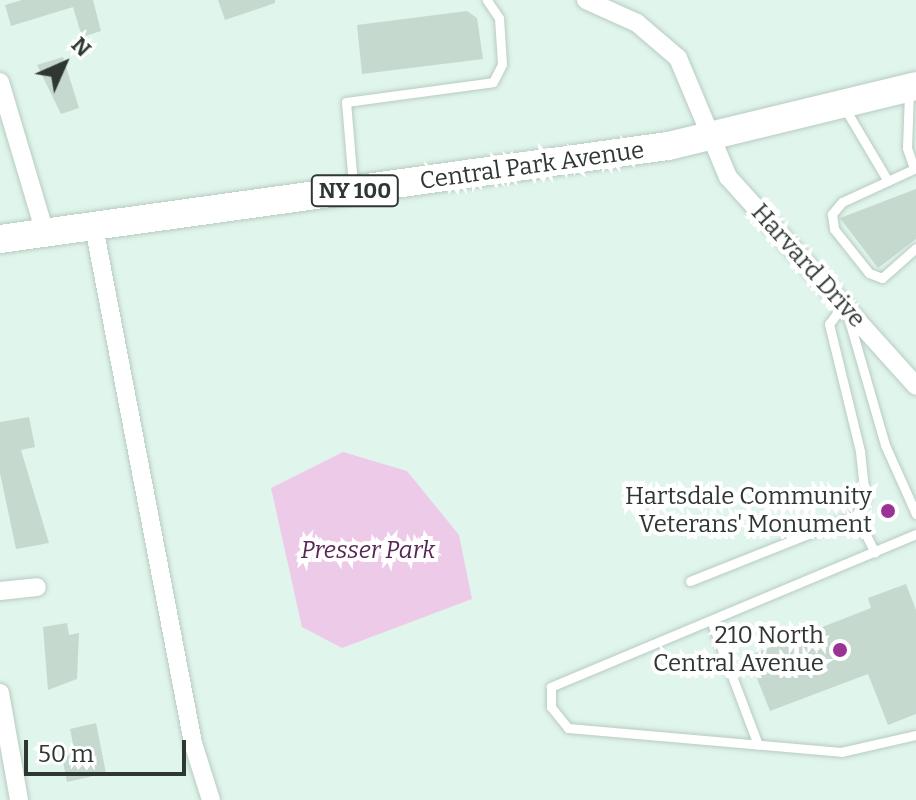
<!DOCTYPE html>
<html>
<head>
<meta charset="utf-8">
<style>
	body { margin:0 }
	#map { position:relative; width:916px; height:800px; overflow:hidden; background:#e0f5eb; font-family:Bitter,serif }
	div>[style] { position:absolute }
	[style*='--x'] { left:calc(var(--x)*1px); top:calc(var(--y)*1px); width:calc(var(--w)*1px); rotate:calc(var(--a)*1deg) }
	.green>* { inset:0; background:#eecae9 }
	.building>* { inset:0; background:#c5d9cf }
	.roads { filter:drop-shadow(0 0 2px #b7cbc1) drop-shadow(0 0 2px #b7cbc1) }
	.lane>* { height:9px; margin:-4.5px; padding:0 4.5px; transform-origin:4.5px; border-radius:4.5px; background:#fff }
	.street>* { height:18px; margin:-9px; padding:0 9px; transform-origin:9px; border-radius:9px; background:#fff }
	.primary>* { height:28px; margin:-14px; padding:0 14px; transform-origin:14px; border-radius:14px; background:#fff }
	.dots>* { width:22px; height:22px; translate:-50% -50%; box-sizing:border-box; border:4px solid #fff; border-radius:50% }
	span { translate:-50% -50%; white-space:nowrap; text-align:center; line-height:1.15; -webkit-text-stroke:8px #fff; paint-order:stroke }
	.shield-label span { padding:2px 6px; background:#fff; border:2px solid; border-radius:6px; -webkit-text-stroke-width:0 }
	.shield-label { font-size:22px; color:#2f3733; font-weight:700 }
	.street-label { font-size:24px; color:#2f3733 }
	.poi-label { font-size:24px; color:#2f3733 }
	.right { translate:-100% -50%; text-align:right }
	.park-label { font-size:24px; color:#572753; font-style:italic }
	.north { position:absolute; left:24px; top:24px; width:80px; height:80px; -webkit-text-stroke:6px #fff; paint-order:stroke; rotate:45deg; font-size:22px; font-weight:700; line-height:32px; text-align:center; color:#2f3733 }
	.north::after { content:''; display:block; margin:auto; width:28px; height:36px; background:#2f3733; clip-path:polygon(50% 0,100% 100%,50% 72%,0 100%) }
	.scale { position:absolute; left:24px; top:740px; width:162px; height:36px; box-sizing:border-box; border:4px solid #2f3733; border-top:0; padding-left:10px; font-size:24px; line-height:28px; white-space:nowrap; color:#2f3733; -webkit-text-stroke:6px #fff; paint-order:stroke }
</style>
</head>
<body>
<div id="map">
	<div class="green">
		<div style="clip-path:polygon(343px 452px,407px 471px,459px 535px,472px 599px,342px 648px,302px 627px,271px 488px)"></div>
	</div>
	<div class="building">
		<div style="clip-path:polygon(22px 0,93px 0,101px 31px,82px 37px,73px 7px,11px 26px,5px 5px)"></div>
		<div style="clip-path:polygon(218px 0,275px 0,275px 3px,225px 20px)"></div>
		<div style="clip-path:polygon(467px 11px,477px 18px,483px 59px,362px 74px,357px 25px)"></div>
		<div style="clip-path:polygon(63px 57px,79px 108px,61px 114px,37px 65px)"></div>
		<div style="clip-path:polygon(916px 189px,916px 239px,878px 268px,840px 218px)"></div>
		<div style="clip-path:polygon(29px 417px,35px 447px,21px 450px,49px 543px,16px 549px,0 473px,0 422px)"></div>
		<div style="clip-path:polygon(906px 584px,916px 610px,916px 714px,888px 725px,868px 674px,770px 711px,748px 656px,871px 608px,868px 598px)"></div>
		<div style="clip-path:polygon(67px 623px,69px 635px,79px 633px,77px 679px,48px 690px,43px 627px)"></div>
		<div style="clip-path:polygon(96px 723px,106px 773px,67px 782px,62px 757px,75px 754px,70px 729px)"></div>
	</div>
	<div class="roads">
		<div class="lane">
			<div style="--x:909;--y:93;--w:55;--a:92.1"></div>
			<div style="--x:907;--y:148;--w:21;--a:71"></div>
			<div style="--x:844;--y:107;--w:86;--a:59.3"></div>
			<div style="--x:916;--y:168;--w:81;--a:155.3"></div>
			<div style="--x:842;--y:202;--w:16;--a:130"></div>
			<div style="--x:832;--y:214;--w:15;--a:82"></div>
			<div style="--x:834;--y:229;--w:56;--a:51.5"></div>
			<div style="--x:869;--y:273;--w:14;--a:21"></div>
			<div style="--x:882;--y:278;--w:45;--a:-41.4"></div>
			<div style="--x:353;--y:185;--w:83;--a:-94.8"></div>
			<div style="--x:346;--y:102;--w:148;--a:-7.7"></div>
			<div style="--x:493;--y:82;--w:20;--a:-63"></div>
			<div style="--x:502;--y:64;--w:46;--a:-93.7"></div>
			<div style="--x:499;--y:18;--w:22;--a:-124"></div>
			<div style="--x:849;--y:320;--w:130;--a:73.9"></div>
			<div style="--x:885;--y:445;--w:76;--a:65.8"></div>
			<div style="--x:856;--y:515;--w:42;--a:63.4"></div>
			<div style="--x:916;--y:534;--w:396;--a:157.3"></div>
			<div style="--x:551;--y:687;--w:20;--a:90"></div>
			<div style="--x:551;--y:707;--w:27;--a:51"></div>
			<div style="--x:568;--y:728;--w:274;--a:5"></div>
			<div style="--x:841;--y:752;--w:77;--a:-12.8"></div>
			<div style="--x:690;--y:581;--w:179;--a:-21.7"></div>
			<div style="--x:856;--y:515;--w:19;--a:-62"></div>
			<div style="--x:865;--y:498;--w:47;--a:-96.1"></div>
			<div style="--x:860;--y:451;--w:131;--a:-103.7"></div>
			<div style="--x:829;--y:324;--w:15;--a:-53"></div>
			<div style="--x:712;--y:623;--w:130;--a:69.3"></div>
		</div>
		<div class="street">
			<div style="--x:586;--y:0;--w:56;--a:24.3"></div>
			<div style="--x:637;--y:23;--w:54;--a:40.5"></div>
			<div style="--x:678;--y:58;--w:129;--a:67.2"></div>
			<div style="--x:728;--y:177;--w:281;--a:48"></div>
			<div style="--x:0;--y:82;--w:158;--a:73.4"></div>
			<div style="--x:94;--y:227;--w:525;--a:79.14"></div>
			<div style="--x:193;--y:743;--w:60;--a:72.5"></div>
			<div style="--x:0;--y:591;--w:37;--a:-6"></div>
			<div style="--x:0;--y:693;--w:109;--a:79.9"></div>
		</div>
		<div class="primary">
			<div style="--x:0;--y:239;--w:674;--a:-7.93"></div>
			<div style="--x:668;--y:146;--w:255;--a:-13.6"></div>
		</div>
	</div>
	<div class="dots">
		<div style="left:888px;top:511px;background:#9b3295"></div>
		<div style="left:840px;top:650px;background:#9b3295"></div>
	</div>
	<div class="shield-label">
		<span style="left:355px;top:191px">NY 100</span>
	</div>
	<div class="street-label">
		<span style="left:532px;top:166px;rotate:-8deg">Central Park Avenue</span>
		<span style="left:808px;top:266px;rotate:48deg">Harvard Drive</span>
	</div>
	<div class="poi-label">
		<span class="right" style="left:872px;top:511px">Hartsdale Community<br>Veterans' Monument</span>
		<span class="right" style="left:824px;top:650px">210 North<br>Central Avenue</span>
	</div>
	<div class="park-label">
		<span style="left:368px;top:551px">Presser Park</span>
	</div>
	<div class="north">N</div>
	<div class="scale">50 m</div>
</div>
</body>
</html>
